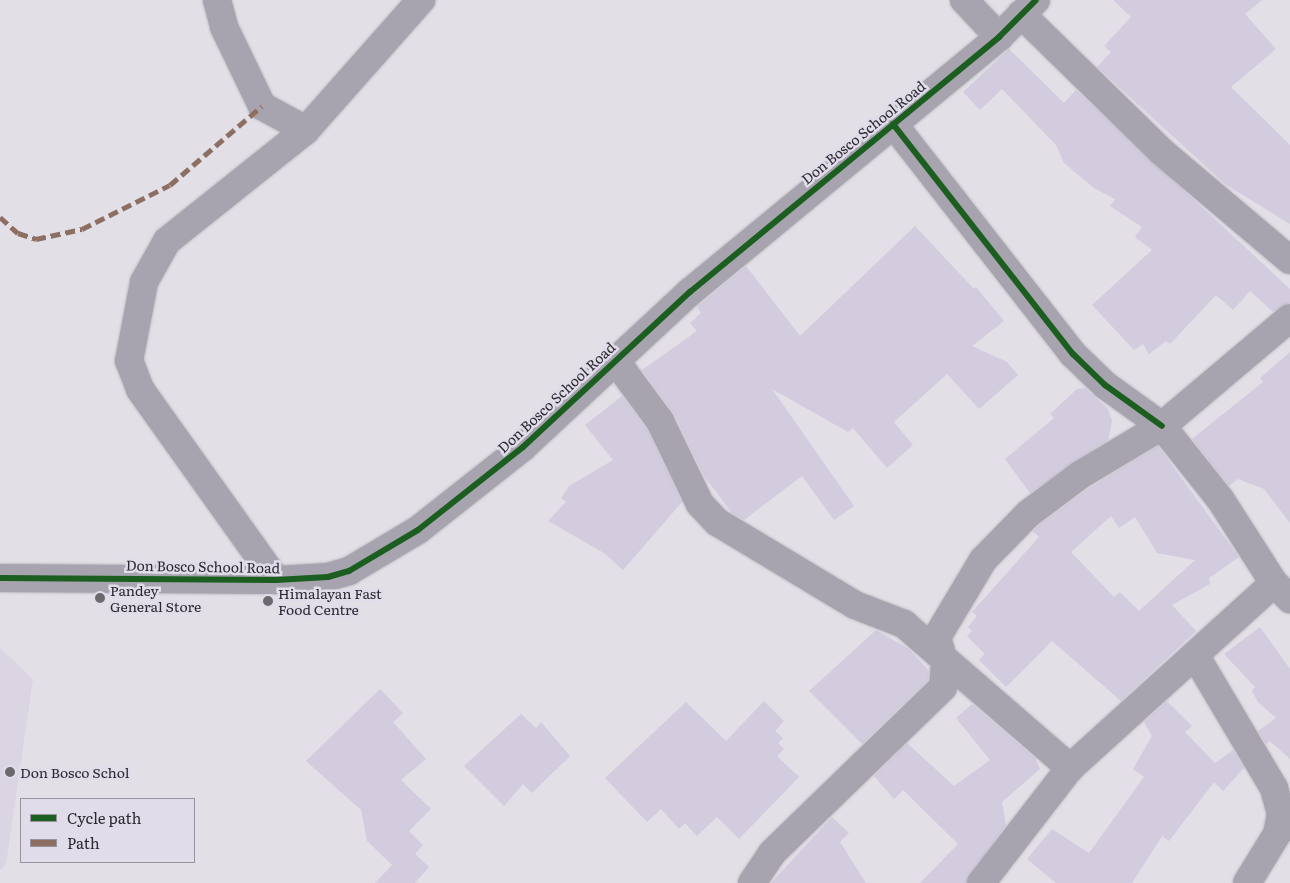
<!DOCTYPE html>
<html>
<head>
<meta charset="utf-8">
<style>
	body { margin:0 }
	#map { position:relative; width:1290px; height:883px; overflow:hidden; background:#e2dfe6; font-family:Literata,serif }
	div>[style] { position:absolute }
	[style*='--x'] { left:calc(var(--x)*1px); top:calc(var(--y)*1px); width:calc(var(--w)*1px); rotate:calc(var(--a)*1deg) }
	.built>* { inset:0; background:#dad4e3 }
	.building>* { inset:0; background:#d3cbde }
	.roads { filter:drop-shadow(0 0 1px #bdbbc0) drop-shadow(0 0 1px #bdbbc0) }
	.street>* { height:28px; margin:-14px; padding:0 14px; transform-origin:14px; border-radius:14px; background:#a7a3af }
	.quiet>* { height:5px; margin-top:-2.5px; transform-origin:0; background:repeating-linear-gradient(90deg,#8d6e63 0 10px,transparent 0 15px) }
	.cycleway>* { height:6px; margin:-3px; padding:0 3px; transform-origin:3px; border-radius:3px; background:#1b5e20 }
	.dots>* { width:14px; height:14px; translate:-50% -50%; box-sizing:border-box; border:2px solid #e1dce9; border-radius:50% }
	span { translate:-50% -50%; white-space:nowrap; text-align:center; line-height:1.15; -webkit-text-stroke:5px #e1dce9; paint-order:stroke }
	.street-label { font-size:14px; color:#2b292e }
	.poi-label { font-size:14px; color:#2b292e }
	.left { translate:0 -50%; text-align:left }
	.legend { position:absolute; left:20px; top:798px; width:175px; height:65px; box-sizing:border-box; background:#e1dce9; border:1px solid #98949e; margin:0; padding:6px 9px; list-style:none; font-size:15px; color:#2b292e }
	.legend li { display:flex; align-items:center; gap:10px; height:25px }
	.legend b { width:25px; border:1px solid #98949e }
</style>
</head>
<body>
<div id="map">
	<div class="built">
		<div style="clip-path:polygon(0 648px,33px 679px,6px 864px,0 870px)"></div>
	</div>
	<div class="building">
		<div style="clip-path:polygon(1113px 0,1262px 0,1245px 14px,1276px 49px,1231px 87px,1290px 145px,1290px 224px,1225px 184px,1097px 67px,1111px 52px,1104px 46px,1131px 17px)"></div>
		<div style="clip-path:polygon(1009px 49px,1064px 103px,1076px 90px,1290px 289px,1290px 303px,1273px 312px,1250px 291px,1233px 310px,1216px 295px,1170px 344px,1166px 341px,1149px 354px,1143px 344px,1134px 350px,1092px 305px,1152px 250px,1135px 237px,1142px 227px,1110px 206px,1115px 199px,1094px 188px,1064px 163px,1056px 145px,1002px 89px,980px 110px,963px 92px)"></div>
		<div style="clip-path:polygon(915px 226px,974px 289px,976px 287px,1004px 321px,972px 346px,1007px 362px,1018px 375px,979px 409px,947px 374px,894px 422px,913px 445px,887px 468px,853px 428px,848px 432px,772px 389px,854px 506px,834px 520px,802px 476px,744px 520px,732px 513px,704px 476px,674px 414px,642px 370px,697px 331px,690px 323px,701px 313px,697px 307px,746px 266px,800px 336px)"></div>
		<div style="clip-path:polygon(1290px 352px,1290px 523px,1264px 489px,1238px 479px,1229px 486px,1192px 439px,1263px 382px,1260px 378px)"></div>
		<div style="clip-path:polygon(1085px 388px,1108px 409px,1112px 421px,1108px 440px,1030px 493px,1005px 459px,1054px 418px,1050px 414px,1077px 389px)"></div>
		<div style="clip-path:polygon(622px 396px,647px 429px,682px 502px,623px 570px,604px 553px,548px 521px,566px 502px,561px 498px,569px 486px,613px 460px,585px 425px)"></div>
		<div style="clip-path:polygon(evenodd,1158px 446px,1239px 557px,1209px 578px,1210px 584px,1172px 605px,1196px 631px,1121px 701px,1052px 641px,1006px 687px,979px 660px,985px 654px,967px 636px,972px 631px,968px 627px,977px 616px,972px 612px,1039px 537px,1033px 531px,1038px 526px,1089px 488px,1158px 446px,1111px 516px,1119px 528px,1135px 517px,1157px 553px,1195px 560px,1139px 611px,1120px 592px,1114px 597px,1071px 552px,1111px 516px)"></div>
		<div style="clip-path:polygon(1260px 627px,1290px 669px,1290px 759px,1270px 741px,1266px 744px,1258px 731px,1276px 718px,1258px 702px,1252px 691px,1255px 687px,1224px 654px)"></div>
		<div style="clip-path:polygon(876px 630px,909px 649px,929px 671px,928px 680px,862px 744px,809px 691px)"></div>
		<div style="clip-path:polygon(380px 689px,403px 713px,393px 722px,426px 759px,401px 780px,431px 809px,409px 831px,423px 845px,415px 854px,429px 867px,415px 883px,375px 883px,392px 865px,367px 841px,361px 810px,306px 761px)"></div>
		<div style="clip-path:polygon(764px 701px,784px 721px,775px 731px,783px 738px,778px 743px,784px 749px,777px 756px,799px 777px,739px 839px,717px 817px,697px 836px,685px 823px,679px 829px,661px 809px,647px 822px,605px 778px,686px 702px,726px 741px)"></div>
		<div style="clip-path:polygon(1167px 701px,1192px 726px,1185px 732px,1215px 763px,1233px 750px,1244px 768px,1223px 791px,1214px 782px,1169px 841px,1162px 836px,1132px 883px,1056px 883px,1027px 859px,1052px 829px,1089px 853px,1144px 777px,1133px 769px,1152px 736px,1144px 722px)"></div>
		<div style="clip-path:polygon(972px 704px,1035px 758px,1040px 769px,1002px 802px,1006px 825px,966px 883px,920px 883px,958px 844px,903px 790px,894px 799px,874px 776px,907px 743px,954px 786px,990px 760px,956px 718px)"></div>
		<div style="clip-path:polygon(521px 714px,536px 728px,541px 722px,570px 756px,532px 793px,523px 784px,504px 806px,464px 766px)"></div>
		<div style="clip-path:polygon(832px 817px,849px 833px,840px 842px,866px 883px,771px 883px)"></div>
	</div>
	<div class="roads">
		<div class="street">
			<div style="--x:217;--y:0;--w:28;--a:75"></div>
			<div style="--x:224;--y:27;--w:88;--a:64.3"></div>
			<div style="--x:262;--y:106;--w:50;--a:28.6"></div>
			<div style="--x:964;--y:0;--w:51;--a:46.6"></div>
			<div style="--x:1021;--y:14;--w:197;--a:44.4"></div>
			<div style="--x:1162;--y:152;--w:167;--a:40.2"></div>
			<div style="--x:615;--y:360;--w:76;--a:53.6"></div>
			<div style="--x:660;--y:421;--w:92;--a:64.3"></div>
			<div style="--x:700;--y:504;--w:25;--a:47"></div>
			<div style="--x:717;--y:522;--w:161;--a:31"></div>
			<div style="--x:855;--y:605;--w:53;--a:21.2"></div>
			<div style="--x:904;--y:624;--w:220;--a:40.9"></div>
			<div style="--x:0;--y:578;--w:276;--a:0.4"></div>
			<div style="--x:276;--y:580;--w:52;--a:-3.3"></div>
			<div style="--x:328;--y:577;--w:22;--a:-16"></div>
			<div style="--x:349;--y:571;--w:80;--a:-30.7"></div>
			<div style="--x:418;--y:530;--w:134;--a:-38.3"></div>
			<div style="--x:523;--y:447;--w:228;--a:-42.9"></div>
			<div style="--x:690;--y:292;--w:401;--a:-39.5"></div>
			<div style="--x:999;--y:37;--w:52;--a:-45"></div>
			<div style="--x:276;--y:580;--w:234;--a:-125.5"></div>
			<div style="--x:140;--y:389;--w:30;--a:-111"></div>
			<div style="--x:129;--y:361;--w:80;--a:-79.2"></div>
			<div style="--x:144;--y:282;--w:47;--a:-60.7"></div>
			<div style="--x:167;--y:241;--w:178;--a:-38.6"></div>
			<div style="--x:306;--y:130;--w:174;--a:-48.5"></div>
			<div style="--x:1274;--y:583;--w:100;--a:-122.7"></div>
			<div style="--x:1220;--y:499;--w:93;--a:-128.5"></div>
			<div style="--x:1162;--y:426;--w:167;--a:-40.2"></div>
			<div style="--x:1195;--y:655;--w:155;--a:59.3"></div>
			<div style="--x:1274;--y:788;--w:27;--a:75"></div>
			<div style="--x:1281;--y:814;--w:20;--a:101"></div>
			<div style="--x:1277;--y:834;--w:57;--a:121.5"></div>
			<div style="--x:752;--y:883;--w:36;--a:-56"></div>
			<div style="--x:772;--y:853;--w:238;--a:-44.1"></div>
			<div style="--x:943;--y:687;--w:23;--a:-85"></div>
			<div style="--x:945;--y:664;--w:28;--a:-107"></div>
			<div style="--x:937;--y:637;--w:90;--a:-59.1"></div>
			<div style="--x:983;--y:560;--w:64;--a:-45.6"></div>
			<div style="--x:1028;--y:514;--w:65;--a:-36.9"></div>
			<div style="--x:1080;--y:475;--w:96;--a:-30.9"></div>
			<div style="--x:1162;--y:426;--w:70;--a:-144.3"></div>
			<div style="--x:1105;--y:385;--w:45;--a:-135.9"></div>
			<div style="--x:1073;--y:354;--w:292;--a:-128"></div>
			<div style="--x:981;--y:883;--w:145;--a:-52.3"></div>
			<div style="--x:1070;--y:768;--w:275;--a:-42.2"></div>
			<div style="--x:1274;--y:583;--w:23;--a:45"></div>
		</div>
	</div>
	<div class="quiet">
		<div style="--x:0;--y:217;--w:24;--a:42"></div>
		<div style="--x:18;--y:233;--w:19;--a:18"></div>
		<div style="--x:36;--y:239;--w:47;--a:-12.3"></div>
		<div style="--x:82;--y:229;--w:98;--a:-26.6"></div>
		<div style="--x:170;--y:185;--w:121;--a:-40.7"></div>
	</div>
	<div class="cycleway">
		<div style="--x:893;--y:124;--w:292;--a:52"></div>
		<div style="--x:1073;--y:354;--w:45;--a:44.1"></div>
		<div style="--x:1105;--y:385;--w:70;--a:35.7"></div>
		<div style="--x:0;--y:578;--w:276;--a:0.4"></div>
		<div style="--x:276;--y:580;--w:52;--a:-3.3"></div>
		<div style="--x:328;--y:577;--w:22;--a:-16"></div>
		<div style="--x:349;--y:571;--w:80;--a:-30.7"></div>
		<div style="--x:418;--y:530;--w:134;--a:-38.3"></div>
		<div style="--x:523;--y:447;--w:228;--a:-42.9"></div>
		<div style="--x:690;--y:292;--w:401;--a:-39.5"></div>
		<div style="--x:999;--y:37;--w:52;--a:-45"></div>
	</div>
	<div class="dots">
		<div style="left:100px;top:598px;background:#6b696e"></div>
		<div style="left:268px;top:601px;background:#6b696e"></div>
		<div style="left:10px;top:772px;background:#6b696e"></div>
	</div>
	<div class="street-label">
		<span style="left:863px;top:132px;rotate:-39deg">Don Bosco School Road</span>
		<span style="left:556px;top:397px;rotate:-43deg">Don Bosco School Road</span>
		<span style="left:203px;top:566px;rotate:1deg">Don Bosco School Road</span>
	</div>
	<div class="poi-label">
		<span class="left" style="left:110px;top:598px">Pandey<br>General Store</span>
		<span class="left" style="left:278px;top:601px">Himalayan Fast<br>Food Centre</span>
		<span class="left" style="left:20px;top:772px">Don Bosco Schol</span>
	</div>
	<ul class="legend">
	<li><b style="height:6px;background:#1b5e20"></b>Cycle path</li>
	<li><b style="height:6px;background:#8d6e63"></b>Path</li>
	</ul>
</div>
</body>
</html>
